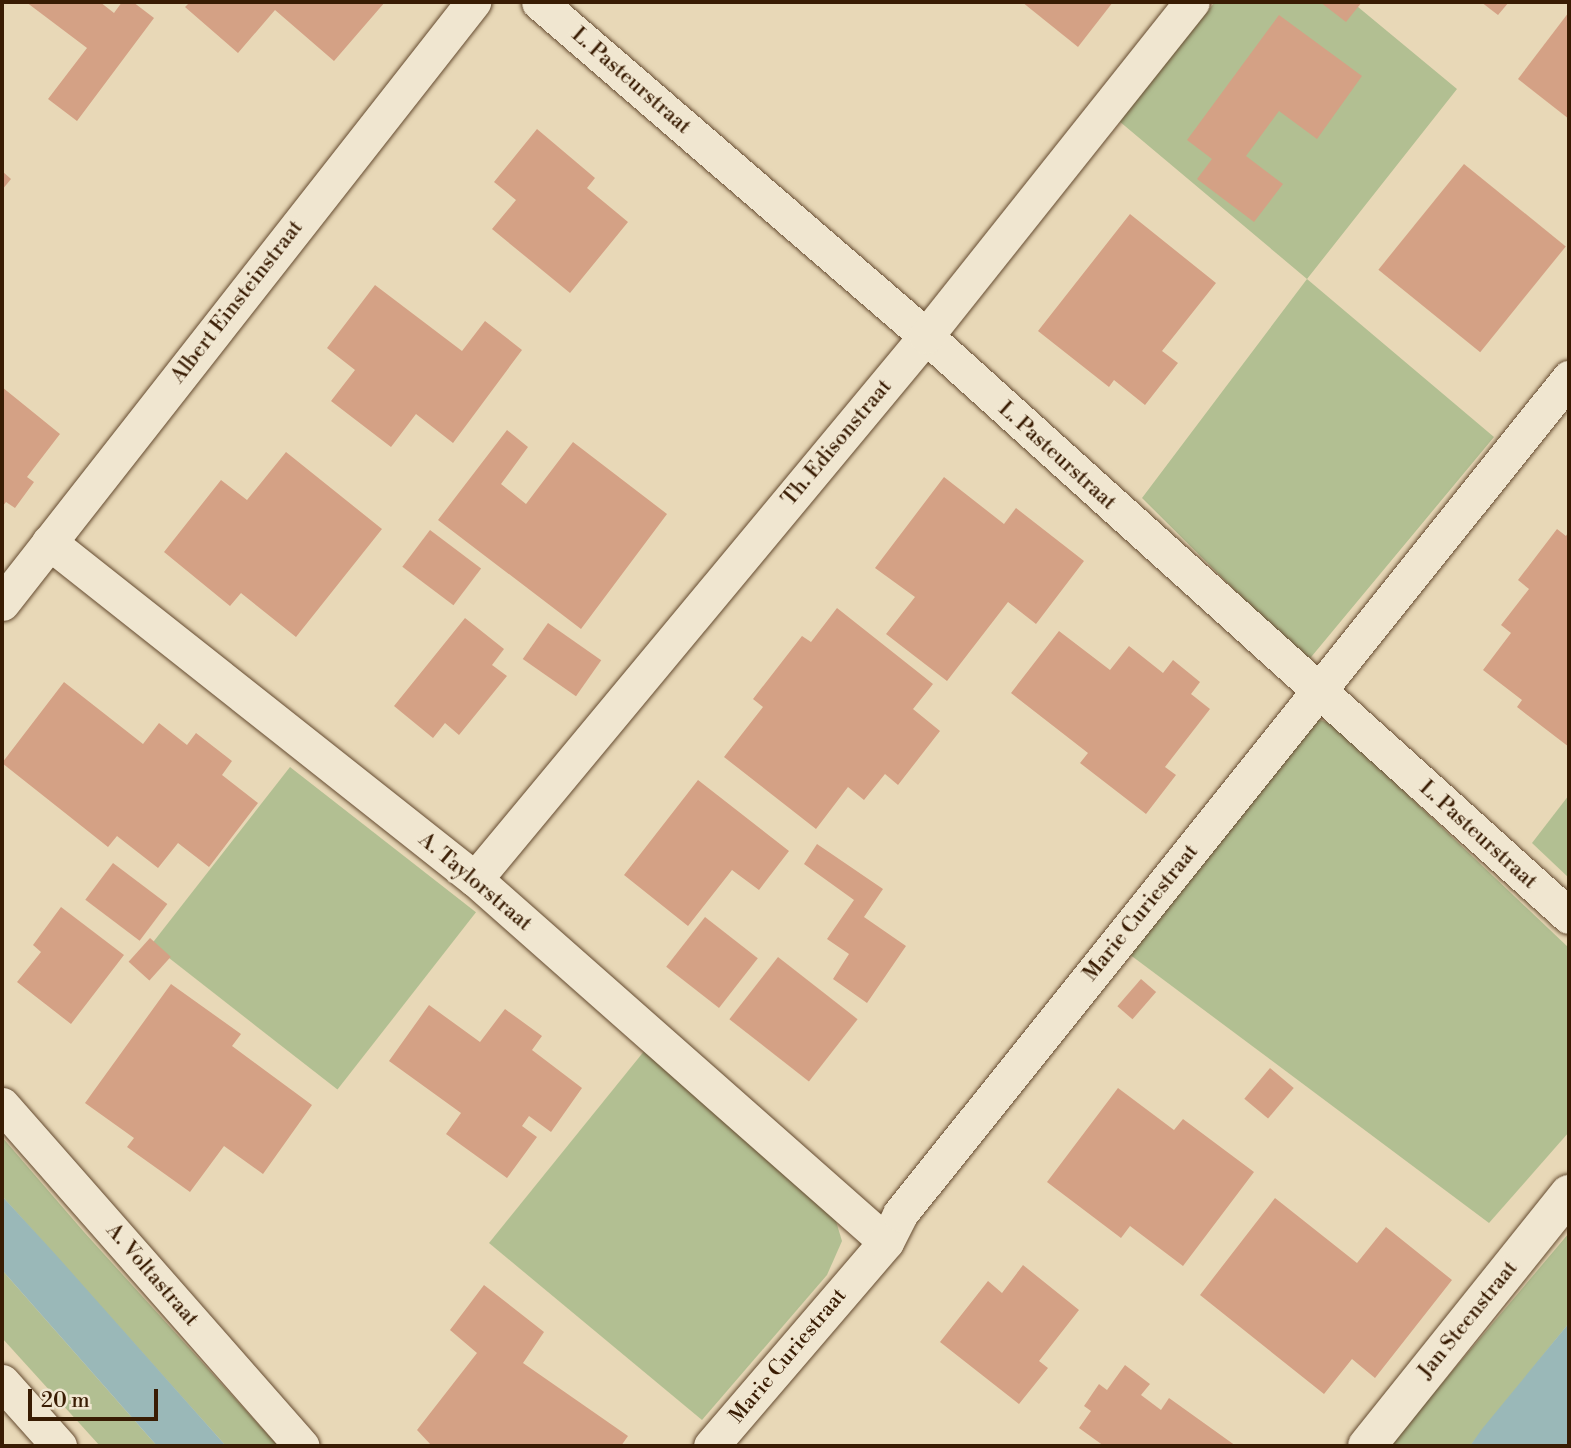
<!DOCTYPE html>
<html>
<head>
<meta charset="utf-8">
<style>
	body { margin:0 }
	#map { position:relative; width:1571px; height:1448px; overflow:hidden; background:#e8d8b7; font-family:"Libre Bodoni",serif }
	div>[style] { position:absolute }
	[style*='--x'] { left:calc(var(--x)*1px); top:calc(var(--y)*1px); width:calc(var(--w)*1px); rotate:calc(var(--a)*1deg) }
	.green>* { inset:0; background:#b2bf92; transform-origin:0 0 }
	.water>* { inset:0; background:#9ab8b8 }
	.building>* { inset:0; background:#d4a185; transform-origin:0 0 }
	.roads { filter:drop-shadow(0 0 2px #654b30) drop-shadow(0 0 2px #654b30) }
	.minor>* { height:35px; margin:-17.5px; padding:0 17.5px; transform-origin:17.5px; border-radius:17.5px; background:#f0e6d0 }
	.tertiary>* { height:38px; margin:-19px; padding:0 19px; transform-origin:19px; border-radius:19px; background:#f0e6d0 }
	span { translate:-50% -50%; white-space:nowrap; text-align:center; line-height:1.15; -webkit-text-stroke:7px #f0e6d0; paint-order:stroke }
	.street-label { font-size:21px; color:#391c03 }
	.frame { position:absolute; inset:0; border:4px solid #391c03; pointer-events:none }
	.scale { position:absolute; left:28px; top:1389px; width:130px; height:32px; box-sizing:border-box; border:4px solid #391c03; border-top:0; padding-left:9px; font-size:21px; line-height:24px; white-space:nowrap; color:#391c03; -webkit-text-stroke:5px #f0e6d0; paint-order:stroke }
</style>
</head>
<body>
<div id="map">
	<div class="green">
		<div style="clip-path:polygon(1215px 2px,1352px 2px,1457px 89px,1307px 279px,1494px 437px,1307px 662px,1142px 498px,1307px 279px,1119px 121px)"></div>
		<div style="clip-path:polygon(1310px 717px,1333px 724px,1569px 948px,1569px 1132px,1489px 1223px,1125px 951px)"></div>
		<div style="left:290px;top:767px;width:236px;height:225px;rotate:38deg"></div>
		<div style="clip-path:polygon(1569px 795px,1569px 878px,1532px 843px)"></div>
		<div style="clip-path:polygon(645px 1050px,831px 1205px,842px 1241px,827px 1275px,702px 1420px,489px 1243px)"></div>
		<div style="clip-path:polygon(2px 1137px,84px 1232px,278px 1446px,226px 1446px,2px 1196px)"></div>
		<div style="clip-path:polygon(1569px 1233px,1569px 1323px,1470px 1446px,1389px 1446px)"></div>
		<div style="clip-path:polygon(2px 1270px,157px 1446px,100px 1446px,2px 1338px)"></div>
	</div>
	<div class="water">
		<div style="clip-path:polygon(2px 1196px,57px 1256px,226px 1446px,157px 1446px,2px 1270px)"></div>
		<div style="clip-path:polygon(1569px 1323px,1569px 1446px,1470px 1446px,1482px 1429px)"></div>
	</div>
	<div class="building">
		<div style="clip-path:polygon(26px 2px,100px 2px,114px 13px,122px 2px,133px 2px,154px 18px,77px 121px,48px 99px,87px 48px)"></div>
		<div style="clip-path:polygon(190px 2px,385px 2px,334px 61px,275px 10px,238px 53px,185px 7px)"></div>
		<div style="clip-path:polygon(1022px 2px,1113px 2px,1078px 47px)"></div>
		<div style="clip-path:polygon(1320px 2px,1362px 2px,1346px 22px)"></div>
		<div style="clip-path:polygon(1481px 2px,1509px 2px,1498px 15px)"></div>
		<div style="clip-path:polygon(1569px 12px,1569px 119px,1518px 79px)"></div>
		<div style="clip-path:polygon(1279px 15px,1362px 76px,1317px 139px,1279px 111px,1246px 156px,1283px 184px,1254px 222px,1197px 179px,1212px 159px,1187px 140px)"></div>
		<div style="clip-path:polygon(537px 129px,595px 178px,587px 188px,628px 222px,570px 293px,492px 229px,516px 200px,494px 182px)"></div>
		<div style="left:1464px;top:164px;width:131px;height:136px;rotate:39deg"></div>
		<div style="clip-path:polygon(2px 171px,11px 179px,2px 190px)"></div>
		<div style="clip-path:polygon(1130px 214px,1216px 283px,1162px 351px,1178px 363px,1145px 405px,1114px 380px,1109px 387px,1038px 331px)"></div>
		<div style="clip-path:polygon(375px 285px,462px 351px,485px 321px,522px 350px,453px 443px,416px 414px,391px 447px,331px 401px,355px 370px,327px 348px)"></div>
		<div style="clip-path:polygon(2px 387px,60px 434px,27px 477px,34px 482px,15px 508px,6px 502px,2px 507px)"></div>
		<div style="clip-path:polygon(507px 430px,528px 447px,501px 484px,526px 504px,573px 442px,667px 514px,581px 629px,438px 520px)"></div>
		<div style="clip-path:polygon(286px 452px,382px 529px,296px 637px,241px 593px,230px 606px,164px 552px,221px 480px,247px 500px)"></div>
		<div style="clip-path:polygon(944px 477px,1004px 524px,1016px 508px,1084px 561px,1036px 624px,1008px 602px,947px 681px,886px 634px,915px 597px,875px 568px)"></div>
		<div style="clip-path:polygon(1557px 529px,1566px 536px,1569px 531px,1569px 747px,1517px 707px,1522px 700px,1483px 670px,1511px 633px,1501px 625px,1529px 589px,1518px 580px)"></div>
		<div style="left:430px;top:530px;width:64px;height:46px;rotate:37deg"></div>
		<div style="clip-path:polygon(837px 608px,933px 684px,913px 709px,940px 731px,898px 785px,885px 774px,864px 800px,848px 787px,816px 829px,724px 757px,763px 707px,753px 699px,802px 636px,811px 642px)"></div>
		<div style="clip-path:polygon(465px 618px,504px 649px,492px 665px,507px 676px,459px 735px,445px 723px,433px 738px,394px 706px)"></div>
		<div style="left:548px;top:623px;width:65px;height:44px;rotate:35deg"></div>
		<div style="clip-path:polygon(1059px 631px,1110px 670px,1129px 646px,1163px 673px,1173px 660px,1200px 682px,1191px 694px,1210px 709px,1165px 767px,1176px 775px,1146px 814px,1080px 763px,1088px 753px,1011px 693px)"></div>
		<div style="clip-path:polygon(64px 682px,143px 744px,159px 723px,187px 745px,196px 733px,232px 761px,222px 775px,258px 803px,209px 867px,178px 843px,158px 868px,117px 836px,108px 847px,2px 763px)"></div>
		<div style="clip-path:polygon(698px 780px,789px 851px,759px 890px,732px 870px,688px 926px,624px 875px)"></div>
		<div style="clip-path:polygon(817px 844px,883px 889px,864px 917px,906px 946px,867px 1003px,833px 979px,849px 954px,827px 939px,854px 900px,804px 864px)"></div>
		<div style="left:113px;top:863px;width:68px;height:46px;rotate:37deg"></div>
		<div style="clip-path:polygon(61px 907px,124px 955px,71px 1024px,17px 982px,41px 952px,33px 945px)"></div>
		<div style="left:705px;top:917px;width:67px;height:63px;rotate:38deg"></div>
		<div style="left:150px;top:938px;width:28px;height:32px;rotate:42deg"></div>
		<div style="left:778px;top:957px;width:101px;height:79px;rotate:38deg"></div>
		<div style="left:1141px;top:979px;width:20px;height:36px;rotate:41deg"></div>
		<div style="clip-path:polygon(171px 984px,241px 1034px,232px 1046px,312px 1105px,263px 1174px,224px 1146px,190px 1192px,127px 1147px,134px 1138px,85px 1103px)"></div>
		<div style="clip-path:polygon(429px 1005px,480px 1042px,505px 1009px,542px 1036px,532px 1050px,582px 1088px,551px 1132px,529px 1116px,522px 1126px,537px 1137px,507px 1178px,446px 1134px,461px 1113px,389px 1061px)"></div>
		<div style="left:1270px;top:1068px;width:31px;height:40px;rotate:40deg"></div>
		<div style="clip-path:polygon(1118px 1088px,1174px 1130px,1183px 1119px,1254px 1172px,1183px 1266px,1130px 1226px,1121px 1238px,1047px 1182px)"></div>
		<div style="clip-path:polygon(1275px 1198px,1357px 1263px,1386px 1227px,1452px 1280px,1375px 1378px,1352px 1359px,1324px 1394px,1200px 1295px)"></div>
		<div style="clip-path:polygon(1023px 1265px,1079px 1310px,1039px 1361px,1048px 1368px,1019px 1404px,940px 1342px,988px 1281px,1002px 1293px)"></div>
		<div style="clip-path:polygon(484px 1285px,544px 1332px,523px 1363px,628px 1436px,621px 1446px,432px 1446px,417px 1430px,477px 1353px,450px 1330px)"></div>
		<div style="clip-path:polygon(1125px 1365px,1150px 1384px,1141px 1395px,1161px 1410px,1169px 1398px,1236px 1446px,1104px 1446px,1079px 1428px,1091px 1411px,1084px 1406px,1099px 1384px,1107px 1390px)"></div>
	</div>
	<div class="roads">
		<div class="minor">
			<div style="--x:539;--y:2;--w:511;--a:40.8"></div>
			<div style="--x:926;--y:336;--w:866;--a:42.05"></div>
			<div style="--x:49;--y:542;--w:543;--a:38.35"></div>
			<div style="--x:475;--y:879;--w:548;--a:41.45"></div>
			<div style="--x:2;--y:603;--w:764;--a:-51.91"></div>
			<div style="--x:475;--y:879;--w:706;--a:-50.29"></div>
			<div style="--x:926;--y:336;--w:427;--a:-51.5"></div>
			<div style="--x:2;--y:1105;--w:454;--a:48.7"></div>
			<div style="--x:2;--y:1382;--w:86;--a:48.3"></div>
			<div style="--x:711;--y:1446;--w:269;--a:-49.4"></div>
			<div style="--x:886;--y:1242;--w:31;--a:-63"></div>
			<div style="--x:900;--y:1214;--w:1071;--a:-51.33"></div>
		</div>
		<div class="tertiary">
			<div style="--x:1367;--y:1446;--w:323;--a:-51.3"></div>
		</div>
	</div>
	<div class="street-label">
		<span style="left:631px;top:81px;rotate:41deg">L. Pasteurstraat</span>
		<span style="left:237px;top:302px;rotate:-52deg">Albert Einsteinstraat</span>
		<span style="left:837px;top:443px;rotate:-50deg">Th. Edisonstraat</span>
		<span style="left:1057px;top:456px;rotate:42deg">L. Pasteurstraat</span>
		<span style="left:1478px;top:835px;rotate:42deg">L. Pasteurstraat</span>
		<span style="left:475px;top:882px;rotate:40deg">A. Taylorstraat</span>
		<span style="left:1141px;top:913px;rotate:-51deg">Marie Curiestraat</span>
		<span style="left:152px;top:1275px;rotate:49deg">A. Voltastraat</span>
		<span style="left:1468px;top:1320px;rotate:-51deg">Jan Steenstraat</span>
		<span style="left:788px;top:1356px;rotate:-50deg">Marie Curiestraat</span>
	</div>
	<div class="frame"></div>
	<div class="scale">20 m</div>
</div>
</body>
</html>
